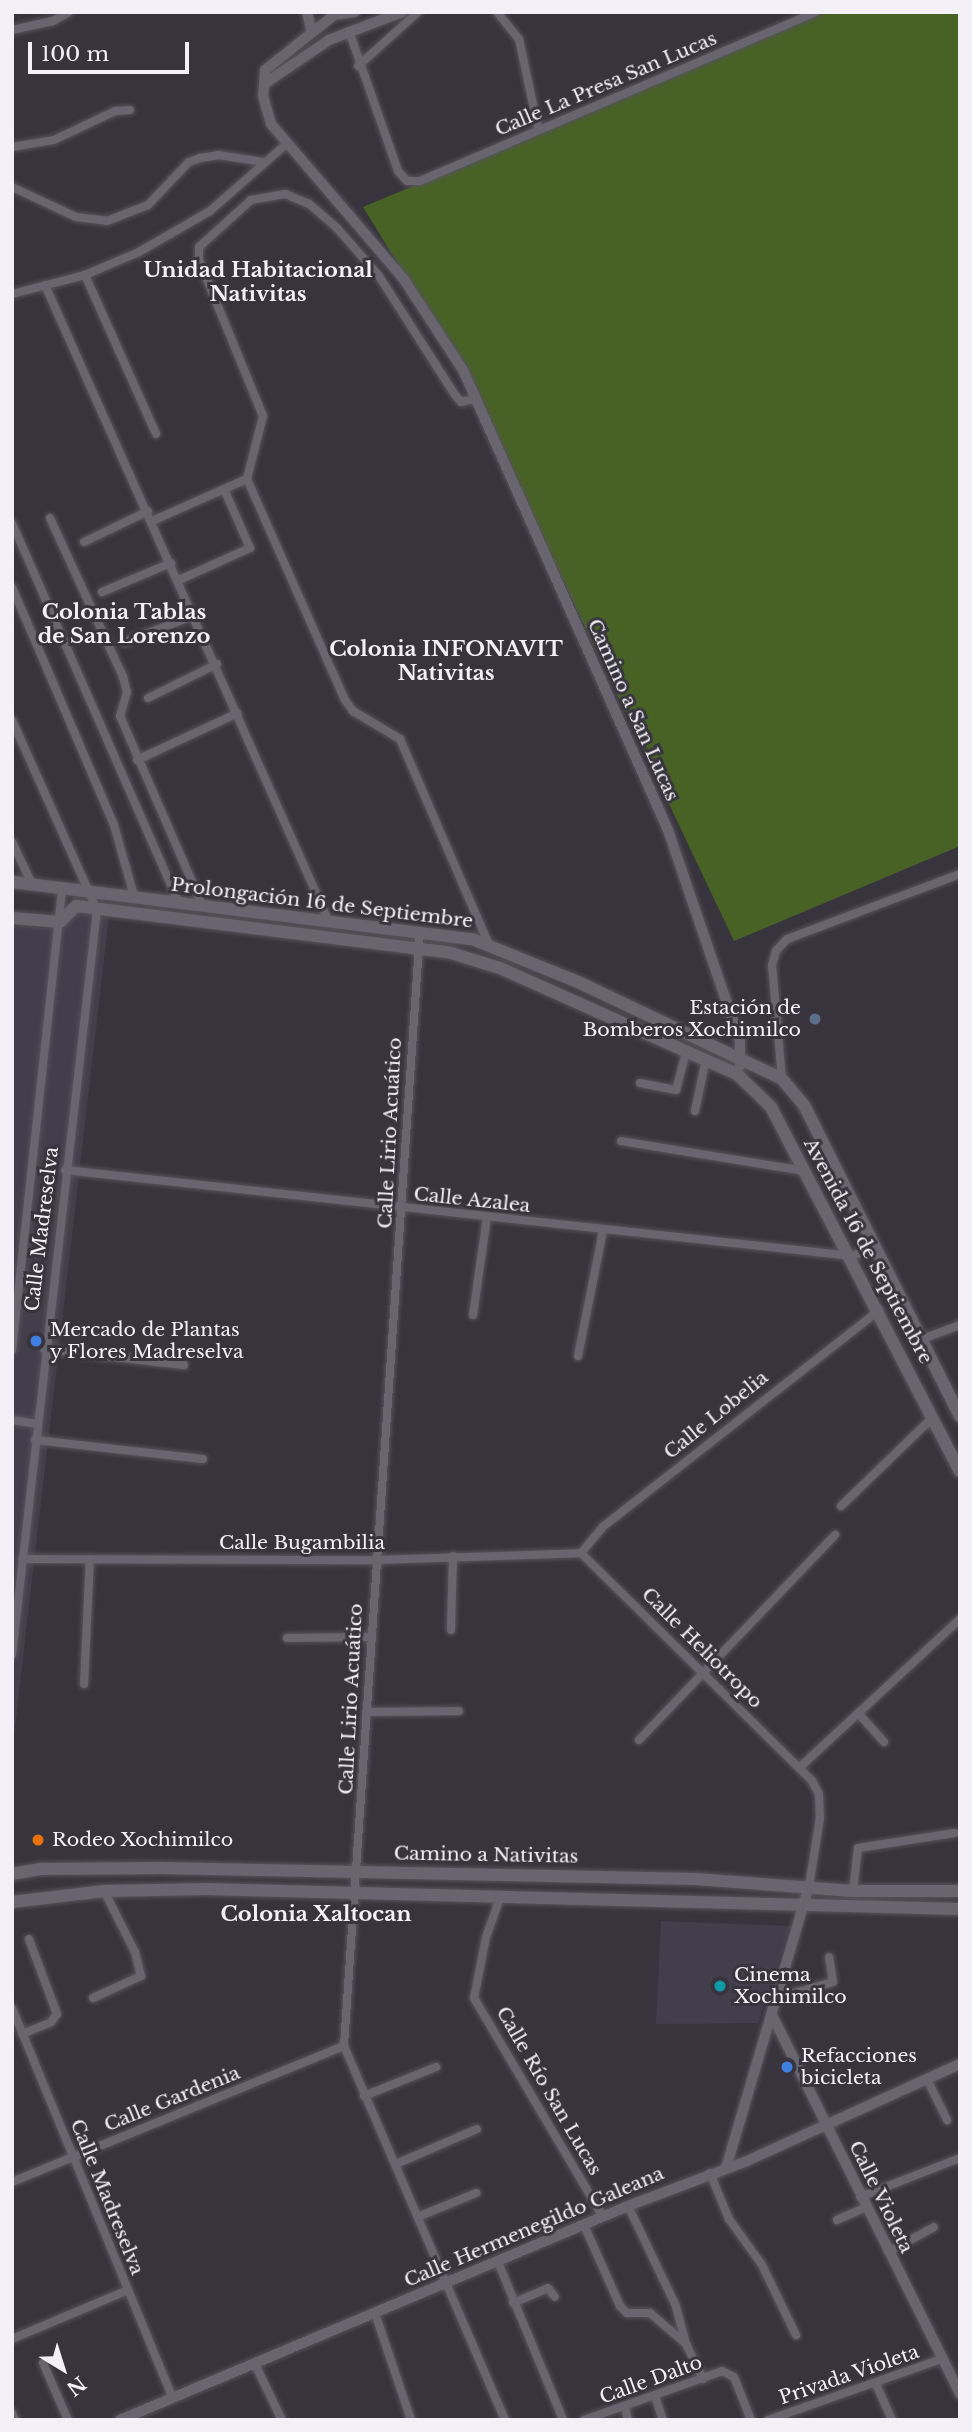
<!DOCTYPE html>
<html>
<head>
<meta charset="utf-8">
<style>
	body { margin:0 }
	#map { position:relative; width:972px; height:2432px; overflow:hidden; background:#38343e; font-family:"Libre Baskerville",serif }
	div>[style] { position:absolute }
	[style*='--x'] { left:calc(var(--x)*1px); top:calc(var(--y)*1px); width:calc(var(--w)*1px); rotate:calc(var(--a)*1deg) }
	.built>* { inset:0; background:#433e4c }
	.green>* { inset:0; background:#486226 }
	.roads { filter:drop-shadow(0 0 2px #56535b) drop-shadow(0 0 2px #56535b) }
	.minor>* { height:8px; margin:-4px; padding:0 4px; transform-origin:4px; border-radius:4px; background:#696570 }
	.tertiary>* { height:10px; margin:-5px; padding:0 5px; transform-origin:5px; border-radius:5px; background:#696570 }
	.secondary>* { height:12px; margin:-6px; padding:0 6px; transform-origin:6px; border-radius:6px; background:#696570 }
	.dots>* { width:19px; height:19px; translate:-50% -50%; box-sizing:border-box; border:4px solid #38343e; border-radius:50% }
	span { translate:-50% -50%; white-space:nowrap; text-align:center; line-height:1.15; -webkit-text-stroke:6px #38343e; paint-order:stroke }
	.street-label { font-size:19px; color:#f3f1f7 }
	.poi-label { font-size:19px; color:#f3f1f7 }
	.right { translate:-100% -50%; text-align:right }
	.left { translate:0 -50%; text-align:left }
	.neighbourhood-label { font-size:21px; color:#f3f1f7; font-weight:700 }
	.frame { position:absolute; inset:0; border:14px solid #f3f1f7; pointer-events:none }
	.north { position:absolute; left:28px; top:2334px; width:70px; height:70px; -webkit-text-stroke:5px #38343e; paint-order:stroke; rotate:142deg; font-size:19px; font-weight:700; line-height:28px; text-align:center; color:#f3f1f7 }
	.north::after { content:''; display:block; margin:auto; width:24px; height:32px; background:#f3f1f7; clip-path:polygon(50% 0,100% 100%,50% 72%,0 100%) }
	.scale { position:absolute; left:28px; top:42px; width:161px; height:32px; box-sizing:border-box; border:4px solid #f3f1f7; border-top:0; padding-left:9px; font-size:21px; line-height:24px; white-space:nowrap; color:#f3f1f7; -webkit-text-stroke:5px #38343e; paint-order:stroke }
</style>
</head>
<body>
<div id="map">
	<div class="built">
		<div style="clip-path:polygon(72px 913px,109px 917px,12px 1753px,12px 925px,62px 930px)"></div>
		<div style="clip-path:polygon(661px 1921px,790px 1926px,758px 2023px,656px 2024px)"></div>
	</div>
	<div class="green">
		<div style="clip-path:polygon(827px 12px,960px 12px,960px 846px,734px 941px,463px 370px,363px 207px)"></div>
	</div>
	<div class="roads">
		<div class="minor">
			<div style="--x:497;--y:12;--w:35;--a:51"></div>
			<div style="--x:519;--y:39;--w:91;--a:77.9"></div>
			<div style="--x:12;--y:30;--w:42;--a:-12.4"></div>
			<div style="--x:53;--y:21;--w:18;--a:-29"></div>
			<div style="--x:349;--y:31;--w:148;--a:70.7"></div>
			<div style="--x:398;--y:171;--w:13;--a:48"></div>
			<div style="--x:407;--y:181;--w:13;--a:0"></div>
			<div style="--x:420;--y:181;--w:431;--a:-23.1"></div>
			<div style="--x:358;--y:66;--w:81;--a:-42"></div>
			<div style="--x:12;--y:147;--w:43;--a:-9.5"></div>
			<div style="--x:54;--y:140;--w:68;--a:-25.4"></div>
			<div style="--x:115;--y:111;--w:15;--a:-4"></div>
			<div style="--x:12;--y:187;--w:71;--a:25.1"></div>
			<div style="--x:76;--y:217;--w:31;--a:7"></div>
			<div style="--x:107;--y:221;--w:44;--a:-21.3"></div>
			<div style="--x:148;--y:205;--w:59;--a:-46.4"></div>
			<div style="--x:189;--y:162;--w:12;--a:-20"></div>
			<div style="--x:200;--y:158;--w:18;--a:-9"></div>
			<div style="--x:218;--y:155;--w:47;--a:8.7"></div>
			<div style="--x:85;--y:275;--w:174;--a:65.9"></div>
			<div style="--x:45;--y:285;--w:697;--a:65.97"></div>
			<div style="--x:12;--y:294;--w:75;--a:-14.6"></div>
			<div style="--x:85;--y:275;--w:59;--a:-23.1"></div>
			<div style="--x:139;--y:252;--w:82;--a:-30"></div>
			<div style="--x:210;--y:211;--w:100;--a:-41.3"></div>
			<div style="--x:475;--y:399;--w:14;--a:168"></div>
			<div style="--x:461;--y:402;--w:9;--a:-131"></div>
			<div style="--x:455;--y:395;--w:141;--a:-122.6"></div>
			<div style="--x:379;--y:276;--w:64;--a:-131.2"></div>
			<div style="--x:337;--y:228;--w:37;--a:-139"></div>
			<div style="--x:309;--y:204;--w:26;--a:-157"></div>
			<div style="--x:285;--y:194;--w:35;--a:170"></div>
			<div style="--x:251;--y:200;--w:70;--a:137.9"></div>
			<div style="--x:199;--y:247;--w:13;--a:90"></div>
			<div style="--x:199;--y:260;--w:169;--a:67.7"></div>
			<div style="--x:263;--y:416;--w:65;--a:104.3"></div>
			<div style="--x:247;--y:479;--w:242;--a:66.1"></div>
			<div style="--x:345;--y:700;--w:14;--a:54"></div>
			<div style="--x:353;--y:711;--w:55;--a:30.8"></div>
			<div style="--x:400;--y:739;--w:224;--a:66.6"></div>
			<div style="--x:50;--y:518;--w:175;--a:65.3"></div>
			<div style="--x:123;--y:677;--w:16;--a:75"></div>
			<div style="--x:127;--y:692;--w:25;--a:106"></div>
			<div style="--x:120;--y:716;--w:208;--a:66.5"></div>
			<div style="--x:152;--y:521;--w:104;--a:-23.9"></div>
			<div style="--x:12;--y:523;--w:415;--a:66.3"></div>
			<div style="--x:84;--y:542;--w:71;--a:-25.8"></div>
			<div style="--x:179;--y:580;--w:78;--a:-24.3"></div>
			<div style="--x:250;--y:548;--w:64;--a:-113.8"></div>
			<div style="--x:12;--y:587;--w:259;--a:66.8"></div>
			<div style="--x:114;--y:825;--w:77;--a:74.2"></div>
			<div style="--x:102;--y:592;--w:75;--a:-22.8"></div>
			<div style="--x:125;--y:642;--w:75;--a:-21.1"></div>
			<div style="--x:148;--y:698;--w:77;--a:-26.2"></div>
			<div style="--x:12;--y:720;--w:208;--a:65.9"></div>
			<div style="--x:97;--y:910;--w:750;--a:96.51"></div>
			<div style="--x:137;--y:760;--w:111;--a:-25"></div>
			<div style="--x:12;--y:842;--w:47;--a:64.5"></div>
			<div style="--x:420;--y:931;--w:1118;--a:93.9"></div>
			<div style="--x:344;--y:2046;--w:407;--a:66.7"></div>
			<div style="--x:782;--y:1079;--w:114;--a:-95"></div>
			<div style="--x:772;--y:965;--w:15;--a:-74"></div>
			<div style="--x:776;--y:951;--w:16;--a:-47"></div>
			<div style="--x:787;--y:939;--w:185;--a:-20.6"></div>
			<div style="--x:640;--y:1083;--w:37;--a:11"></div>
			<div style="--x:676;--y:1090;--w:39;--a:-75"></div>
			<div style="--x:695;--y:1111;--w:53;--a:-78.1"></div>
			<div style="--x:621;--y:1141;--w:185;--a:9.3"></div>
			<div style="--x:65;--y:1170;--w:792;--a:6.24"></div>
			<div style="--x:852;--y:1256;--w:25;--a:-21"></div>
			<div style="--x:473;--y:1315;--w:99;--a:-81.9"></div>
			<div style="--x:922;--y:1339;--w:40;--a:-20.2"></div>
			<div style="--x:44;--y:1349;--w:141;--a:6.5"></div>
			<div style="--x:12;--y:1350;--w:465;--a:-83.8"></div>
			<div style="--x:578;--y:1356;--w:127;--a:-78.7"></div>
			<div style="--x:12;--y:1420;--w:24;--a:9"></div>
			<div style="--x:35;--y:1440;--w:169;--a:6.5"></div>
			<div style="--x:841;--y:1506;--w:127;--a:-44"></div>
			<div style="--x:581;--y:1553;--w:325;--a:44.6"></div>
			<div style="--x:812;--y:1781;--w:15;--a:62"></div>
			<div style="--x:819;--y:1794;--w:24;--a:88"></div>
			<div style="--x:820;--y:1818;--w:69;--a:99.2"></div>
			<div style="--x:581;--y:1553;--w:35;--a:-50"></div>
			<div style="--x:604;--y:1526;--w:350;--a:-38.1"></div>
			<div style="--x:22;--y:1559;--w:353;--a:0.2"></div>
			<div style="--x:375;--y:1560;--w:206;--a:-1.9"></div>
			<div style="--x:451;--y:1630;--w:74;--a:-88.5"></div>
			<div style="--x:287;--y:1638;--w:82;--a:-0.7"></div>
			<div style="--x:84;--y:1684;--w:125;--a:-87.3"></div>
			<div style="--x:366;--y:1712;--w:93;--a:-0.6"></div>
			<div style="--x:858;--y:1713;--w:39;--a:48"></div>
			<div style="--x:639;--y:1740;--w:284;--a:-46.3"></div>
			<div style="--x:799;--y:1768;--w:219;--a:-42.8"></div>
			<div style="--x:853;--y:1891;--w:43;--a:-83.4"></div>
			<div style="--x:858;--y:1848;--w:98;--a:-8.8"></div>
			<div style="--x:500;--y:1898;--w:41;--a:109.7"></div>
			<div style="--x:486;--y:1937;--w:62;--a:101.1"></div>
			<div style="--x:474;--y:1998;--w:254;--a:59.5"></div>
			<div style="--x:93;--y:1998;--w:53;--a:-24.6"></div>
			<div style="--x:141;--y:1976;--w:25;--a:-104"></div>
			<div style="--x:135;--y:1952;--w:68;--a:-116.9"></div>
			<div style="--x:776;--y:1998;--w:59;--a:-15.7"></div>
			<div style="--x:833;--y:1982;--w:25;--a:-99"></div>
			<div style="--x:12;--y:2008;--w:422;--a:67.6"></div>
			<div style="--x:22;--y:2034;--w:31;--a:-22"></div>
			<div style="--x:51;--y:2022;--w:10;--a:-53"></div>
			<div style="--x:57;--y:2014;--w:80;--a:-110.5"></div>
			<div style="--x:927;--y:2079;--w:46;--a:64"></div>
			<div style="--x:364;--y:2096;--w:78;--a:-21.9"></div>
			<div style="--x:396;--y:2164;--w:88;--a:-23.4"></div>
			<div style="--x:710;--y:2173;--w:50;--a:67.6"></div>
			<div style="--x:729;--y:2219;--w:57;--a:54.3"></div>
			<div style="--x:762;--y:2265;--w:78;--a:64.1"></div>
			<div style="--x:12;--y:2182;--w:359;--a:-22.3"></div>
			<div style="--x:860;--y:2197;--w:107;--a:-21.3"></div>
			<div style="--x:420;--y:2216;--w:61;--a:-22.3"></div>
			<div style="--x:837;--y:2220;--w:32;--a:-24"></div>
			<div style="--x:584;--y:2225;--w:89;--a:66"></div>
			<div style="--x:620;--y:2306;--w:10;--a:45"></div>
			<div style="--x:627;--y:2313;--w:23;--a:0"></div>
			<div style="--x:650;--y:2313;--w:48;--a:40.7"></div>
			<div style="--x:686;--y:2344;--w:39;--a:-105"></div>
			<div style="--x:676;--y:2306;--w:111;--a:-115.6"></div>
			<div style="--x:888;--y:2252;--w:52;--a:-28.5"></div>
			<div style="--x:498;--y:2262;--w:171;--a:67.6"></div>
			<div style="--x:513;--y:2303;--w:38;--a:-23"></div>
			<div style="--x:548;--y:2288;--w:11;--a:52"></div>
			<div style="--x:375;--y:2313;--w:113;--a:71.4"></div>
			<div style="--x:12;--y:2339;--w:126;--a:-22.9"></div>
			<div style="--x:686;--y:2344;--w:39;--a:64"></div>
			<div style="--x:43;--y:2363;--w:62;--a:66.3"></div>
			<div style="--x:255;--y:2364;--w:62;--a:64.3"></div>
			<div style="--x:876;--y:2384;--w:39;--a:66"></div>
			<div style="--x:655;--y:2396;--w:25;--a:72"></div>
			<div style="--x:625;--y:2407;--w:13;--a:77"></div>
			<div style="--x:12;--y:2413;--w:8;--a:67"></div>
			<div style="--x:584;--y:2420;--w:146;--a:-19.5"></div>
			<div style="--x:722;--y:2371;--w:13;--a:27"></div>
			<div style="--x:734;--y:2377;--w:46;--a:68.4"></div>
			<div style="--x:768;--y:2420;--w:183;--a:-19.4"></div>
		</div>
		<div class="tertiary">
			<div style="--x:307;--y:12;--w:18;--a:77"></div>
			<div style="--x:355;--y:12;--w:21;--a:172"></div>
			<div style="--x:334;--y:15;--w:88;--a:141.4"></div>
			<div style="--x:265;--y:70;--w:26;--a:94"></div>
			<div style="--x:263;--y:96;--w:29;--a:74"></div>
			<div style="--x:271;--y:124;--w:203;--a:49.4"></div>
			<div style="--x:403;--y:278;--w:110;--a:56.9"></div>
			<div style="--x:463;--y:370;--w:504;--a:65.98"></div>
			<div style="--x:668;--y:830;--w:224;--a:71.2"></div>
			<div style="--x:740;--y:1042;--w:24;--a:90"></div>
			<div style="--x:264;--y:84;--w:78;--a:-34.1"></div>
			<div style="--x:329;--y:40;--w:78;--a:-21"></div>
			<div style="--x:772;--y:2015;--w:423;--a:63.6"></div>
			<div style="--x:726;--y:2168;--w:294;--a:-73.6"></div>
			<div style="--x:120;--y:2420;--w:551;--a:-22.84"></div>
			<div style="--x:628;--y:2206;--w:127;--a:-20.7"></div>
			<div style="--x:747;--y:2161;--w:234;--a:-24.5"></div>
		</div>
		<div class="secondary">
			<div style="--x:12;--y:882;--w:464;--a:7.1"></div>
			<div style="--x:472;--y:939;--w:114;--a:22.1"></div>
			<div style="--x:578;--y:982;--w:226;--a:25.4"></div>
			<div style="--x:782;--y:1079;--w:34;--a:50"></div>
			<div style="--x:804;--y:1105;--w:348;--a:63.4"></div>
			<div style="--x:12;--y:918;--w:48;--a:4.8"></div>
			<div style="--x:60;--y:922;--w:23;--a:-45"></div>
			<div style="--x:76;--y:906;--w:378;--a:7.1"></div>
			<div style="--x:451;--y:953;--w:51;--a:17"></div>
			<div style="--x:500;--y:968;--w:260;--a:24.1"></div>
			<div style="--x:737;--y:1074;--w:47;--a:44.1"></div>
			<div style="--x:771;--y:1107;--w:410;--a:62.6"></div>
			<div style="--x:12;--y:1874;--w:28;--a:-10"></div>
			<div style="--x:40;--y:1869;--w:122;--a:-0.5"></div>
			<div style="--x:162;--y:1868;--w:534;--a:1.18"></div>
			<div style="--x:696;--y:1879;--w:157;--a:4.4"></div>
			<div style="--x:853;--y:1891;--w:107;--a:0"></div>
			<div style="--x:12;--y:1902;--w:93;--a:-6.8"></div>
			<div style="--x:104;--y:1891;--w:103;--a:-1.1"></div>
			<div style="--x:207;--y:1889;--w:753;--a:1.52"></div>
		</div>
	</div>
	<div class="dots">
		<div style="left:815px;top:1019px;background:#5c6f8a"></div>
		<div style="left:36px;top:1341px;background:#3f7fe0"></div>
		<div style="left:38px;top:1840px;background:#e8710a"></div>
		<div style="left:720px;top:1986px;background:#0f9aa8"></div>
		<div style="left:787px;top:2067px;background:#3f7fe0"></div>
	</div>
	<div class="street-label">
		<span style="left:606px;top:84px;rotate:-23deg">Calle La Presa San Lucas</span>
		<span style="left:633px;top:710px;rotate:66deg">Camino a San Lucas</span>
		<span style="left:322px;top:903px;rotate:7deg">Prolongación 16 de Septiembre</span>
		<span style="left:390px;top:1133px;rotate:-87deg">Calle Lirio Acuático</span>
		<span style="left:472px;top:1200px;rotate:6deg">Calle Azalea</span>
		<span style="left:42px;top:1229px;rotate:-83deg">Calle Madreselva</span>
		<span style="left:868px;top:1251px;rotate:62deg">Avenida 16 de Septiembre</span>
		<span style="left:716px;top:1415px;rotate:-39deg">Calle Lobelia</span>
		<span style="left:302px;top:1543px">Calle Bugambilia</span>
		<span style="left:702px;top:1648px;rotate:45deg">Calle Heliotropo</span>
		<span style="left:351px;top:1699px;rotate:-87deg">Calle Lirio Acuático</span>
		<span style="left:486px;top:1855px;rotate:1deg">Camino a Nativitas</span>
		<span style="left:549px;top:2091px;rotate:60deg">Calle Río San Lucas</span>
		<span style="left:172px;top:2099px;rotate:-22deg">Calle Gardenia</span>
		<span style="left:107px;top:2197px;rotate:68deg">Calle Madreselva</span>
		<span style="left:881px;top:2197px;rotate:64deg">Calle Violeta</span>
		<span style="left:534px;top:2227px;rotate:-23deg">Calle Hermenegildo Galeana</span>
		<span style="left:849px;top:2375px;rotate:-19deg">Privada Violeta</span>
		<span style="left:651px;top:2380px;rotate:-20deg">Calle Dalto</span>
	</div>
	<div class="poi-label">
		<span class="right" style="left:801px;top:1019px">Estación de<br>Bomberos Xochimilco</span>
		<span class="left" style="left:50px;top:1341px">Mercado de Plantas<br>y Flores Madreselva</span>
		<span class="left" style="left:52px;top:1840px">Rodeo Xochimilco</span>
		<span class="left" style="left:734px;top:1986px">Cinema<br>Xochimilco</span>
		<span class="left" style="left:801px;top:2067px">Refacciones<br>bicicleta</span>
	</div>
	<div class="neighbourhood-label">
		<span style="left:258px;top:282px">Unidad Habitacional<br>Nativitas</span>
		<span style="left:124px;top:624px">Colonia Tablas<br>de San Lorenzo</span>
		<span style="left:446px;top:661px">Colonia INFONAVIT<br>Nativitas</span>
		<span style="left:316px;top:1914px">Colonia Xaltocan</span>
	</div>
	<div class="frame"></div>
	<div class="north">N</div>
	<div class="scale">100 m</div>
</div>
</body>
</html>
